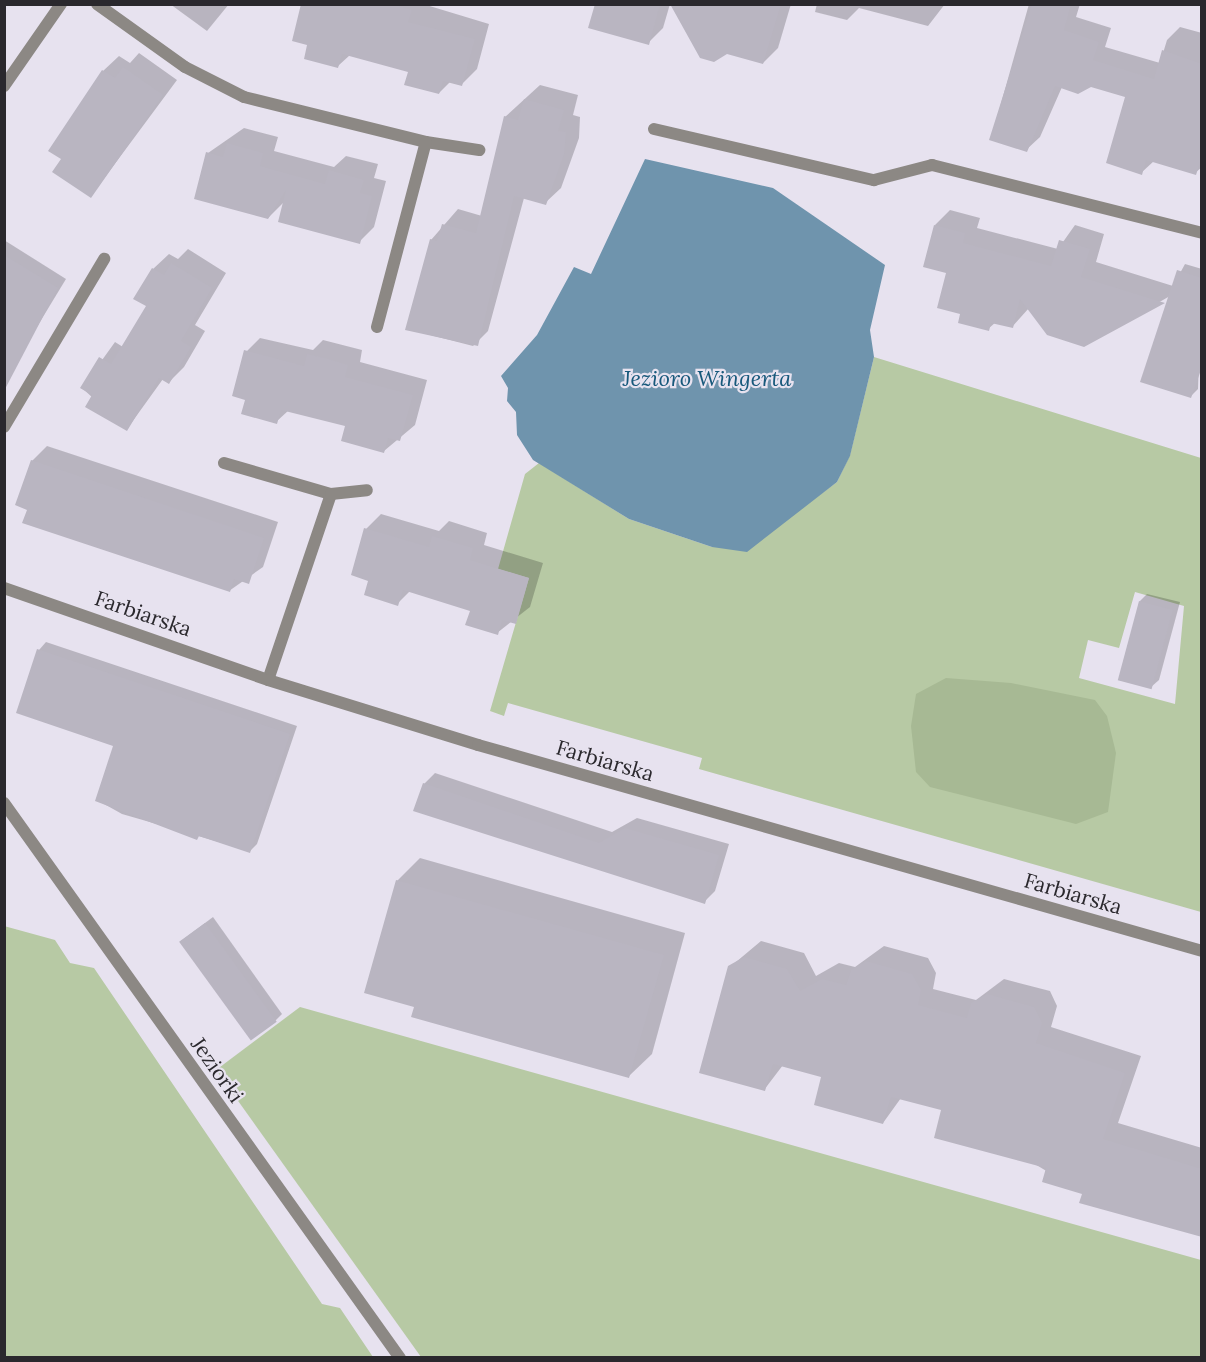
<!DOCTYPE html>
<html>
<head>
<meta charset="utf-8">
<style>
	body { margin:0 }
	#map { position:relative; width:1206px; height:1362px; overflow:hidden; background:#e7e2ef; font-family:Lora,serif }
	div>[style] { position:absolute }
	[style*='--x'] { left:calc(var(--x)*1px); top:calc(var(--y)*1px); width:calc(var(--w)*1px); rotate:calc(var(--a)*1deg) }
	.green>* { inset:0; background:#b7c9a4 }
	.forest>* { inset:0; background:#a7b994 }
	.water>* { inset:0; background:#6f94ad }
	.shadow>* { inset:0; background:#0003 }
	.building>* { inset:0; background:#b9b5c1; transform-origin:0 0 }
	.service>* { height:12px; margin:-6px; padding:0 6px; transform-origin:6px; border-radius:6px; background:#8c8884 }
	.minor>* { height:12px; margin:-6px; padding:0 6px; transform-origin:6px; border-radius:6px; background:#8c8884 }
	span { translate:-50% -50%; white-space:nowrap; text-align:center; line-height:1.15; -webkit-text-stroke:4.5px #e7e2ef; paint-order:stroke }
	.street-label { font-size:21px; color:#2a282d }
	.water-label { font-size:22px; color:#17587b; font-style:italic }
	.frame { position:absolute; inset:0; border:6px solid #2a282d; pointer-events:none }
</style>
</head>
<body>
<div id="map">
	<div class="green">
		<div style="clip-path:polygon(evenodd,874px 357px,1201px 458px,1201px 912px,699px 769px,702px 758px,508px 703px,504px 716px,490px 711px,529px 578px,498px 569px,525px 474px,539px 463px,629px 519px,712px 547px,783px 522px,837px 482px,850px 455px,874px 357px,1135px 592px,1184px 606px,1175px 704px,1079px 678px,1088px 640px,1119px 648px,1135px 592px)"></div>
		<div style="clip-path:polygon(4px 926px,55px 940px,70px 963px,94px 968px,322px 1304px,340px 1308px,373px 1357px,5px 1357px)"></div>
		<div style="clip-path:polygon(300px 1007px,1201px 1260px,1201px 1357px,421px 1357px,216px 1070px)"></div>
	</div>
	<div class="forest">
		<div style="clip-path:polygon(946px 678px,1011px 683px,1095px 700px,1107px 716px,1116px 753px,1108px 812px,1076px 824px,930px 787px,916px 772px,911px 726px,916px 694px)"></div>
	</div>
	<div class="water">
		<div style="clip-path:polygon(645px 159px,773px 188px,885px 265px,870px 330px,874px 357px,850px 456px,837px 482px,747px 552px,712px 547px,629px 519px,533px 460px,517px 435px,516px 412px,507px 401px,508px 388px,501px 376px,537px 335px,574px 267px,591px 274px)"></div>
	</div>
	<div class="shadow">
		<div style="clip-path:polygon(170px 4px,229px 4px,207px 31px)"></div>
		<div style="clip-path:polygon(302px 4px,423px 4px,489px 24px,477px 69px,461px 85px,450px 82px,439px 93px,410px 71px,350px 55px,338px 66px,309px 44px)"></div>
		<div style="clip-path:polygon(596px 4px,670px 4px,663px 28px,648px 43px)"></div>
		<div style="clip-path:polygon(672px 4px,791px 4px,778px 48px,763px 63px)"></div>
		<div style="clip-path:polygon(817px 4px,945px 4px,928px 26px,859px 8px,847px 20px,815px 12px)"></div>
		<div style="clip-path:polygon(1029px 4px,1080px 4px,1076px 17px,1111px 28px,1105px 47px,1160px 63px,1167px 40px,1180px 27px,1202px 33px,1202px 167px,1195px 173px,1154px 161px,1141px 173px,1127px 96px,1091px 86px,1062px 87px,1040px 137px,1026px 150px,991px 139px)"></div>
		<div style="clip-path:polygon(139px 53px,177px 80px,91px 196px,63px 159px,103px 71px,119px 56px,130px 63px)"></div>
		<div style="clip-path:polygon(540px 85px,578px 95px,573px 115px,580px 117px,579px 138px,561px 188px,545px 203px,524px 198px,488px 331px,473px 346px,407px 329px,431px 240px,458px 209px,482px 216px,505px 117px)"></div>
		<div style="clip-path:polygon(244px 128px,278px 137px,274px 151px,334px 167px,346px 156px,378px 164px,374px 178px,386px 181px,374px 227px,359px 242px,285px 201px,268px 218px,208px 153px)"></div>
		<div style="clip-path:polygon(950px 210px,980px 218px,977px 228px,1058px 249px,1075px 225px,1104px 234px,1096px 262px,1173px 286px,1185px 264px,1202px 269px,1198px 389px,1190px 397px,1170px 296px,1084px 345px,1029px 308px,1012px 327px,996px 322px,988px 329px,962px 313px,935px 225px)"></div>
		<div style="clip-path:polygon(4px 240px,66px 279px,4px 381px)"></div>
		<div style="clip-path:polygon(188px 249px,226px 273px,195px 325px,205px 331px,184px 367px,169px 382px,163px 379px,127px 429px,82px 388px,115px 342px,123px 347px,148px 306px,135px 298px,153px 269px,169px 254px,178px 259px)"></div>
		<div style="clip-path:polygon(260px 338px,313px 350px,323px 340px,362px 350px,360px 362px,427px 380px,415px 425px,384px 451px,347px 425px,289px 410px,276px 422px,247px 399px,245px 353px)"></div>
		<div style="clip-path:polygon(47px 446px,278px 522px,263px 567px,229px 591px,29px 509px,32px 461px)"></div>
		<div style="clip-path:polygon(381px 514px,439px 531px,449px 521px,487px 533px,484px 545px,543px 563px,530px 607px,497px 633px,472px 610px,410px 591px,397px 604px,370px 580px,366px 529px)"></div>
		<div style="clip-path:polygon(1147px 594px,1180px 602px,1159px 680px,1151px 687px,1140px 601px)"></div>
		<div style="clip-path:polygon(46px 642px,297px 726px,257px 844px,250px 851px,122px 814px,97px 800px,115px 745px,39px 650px)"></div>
		<div style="clip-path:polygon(435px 773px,612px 832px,637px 818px,729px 844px,715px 891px,704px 902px,424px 784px)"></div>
		<div style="clip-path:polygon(420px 858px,685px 933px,652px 1054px,629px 1076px,397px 881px)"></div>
		<div style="clip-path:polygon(213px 917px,282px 1014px,275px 1021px,181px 941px)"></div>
		<div style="clip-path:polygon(761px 941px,804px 953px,816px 976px,839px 963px,855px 967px,884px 946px,928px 958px,936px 973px,933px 989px,976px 1000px,1004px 979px,1050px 991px,1057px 1006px,1051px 1027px,1141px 1056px,1118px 1123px,1202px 1148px,1202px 1236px,1083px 1193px,943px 1109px,901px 1098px,883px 1123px,823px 1076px,783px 1065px,764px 1090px,730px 967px)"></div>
	</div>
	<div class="building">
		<div style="clip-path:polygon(301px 4px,392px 4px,412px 10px,408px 22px,475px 39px,462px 86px,443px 81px,439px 94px,404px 85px,408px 72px,342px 54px,338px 68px,304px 59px,307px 45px,292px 41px)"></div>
		<div style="clip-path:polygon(595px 4px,660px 4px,649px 45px,588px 28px)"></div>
		<div style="clip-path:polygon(670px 4px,781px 4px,763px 64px,727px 54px,714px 62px,700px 58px)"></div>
		<div style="clip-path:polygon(1032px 4px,1071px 4px,1064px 30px,1099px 42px,1093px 60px,1154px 79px,1162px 50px,1202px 64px,1202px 156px,1196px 175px,1146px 160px,1142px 175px,1106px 163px,1125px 97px,1091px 87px,1078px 94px,1055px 86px,1027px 152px,989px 140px)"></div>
		<div style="clip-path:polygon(123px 67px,163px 95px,91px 198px,52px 172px,61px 159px,48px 151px,102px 70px,115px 78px)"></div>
		<div style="clip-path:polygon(524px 99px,564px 110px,558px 131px,566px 132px,564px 154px,546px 205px,514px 196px,478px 346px,405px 330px,430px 239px,437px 241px,442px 224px,476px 233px,504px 116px,518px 120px)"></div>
		<div style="clip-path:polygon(227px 143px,263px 153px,260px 166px,325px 184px,329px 170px,364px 180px,360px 193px,372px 196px,360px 244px,278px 222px,286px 190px,268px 219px,194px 199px,206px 152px,223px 157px)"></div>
		<div style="clip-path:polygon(934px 225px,965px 233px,963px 243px,1051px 266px,1059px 240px,1090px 249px,1081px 277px,1165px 303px,1084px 347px,1047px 335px,1020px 299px,1013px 328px,991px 323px,989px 331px,958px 323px,960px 314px,937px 308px,946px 273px,923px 267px)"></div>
		<div style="clip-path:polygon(4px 255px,58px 288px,4px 391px)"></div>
		<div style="clip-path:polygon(171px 263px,212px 288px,181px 341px,191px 347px,169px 384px,159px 378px,127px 431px,85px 407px,92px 395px,80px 388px,99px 357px,111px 364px,146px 306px,133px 299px,152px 268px,164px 275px)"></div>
		<div style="clip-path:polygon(1177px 270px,1202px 278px,1202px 367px,1191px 398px,1140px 382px)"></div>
		<div style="clip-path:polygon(244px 350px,304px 366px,307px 354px,328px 359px,348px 365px,345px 377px,413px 395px,400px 441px,388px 438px,384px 453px,341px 441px,345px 426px,281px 410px,277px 424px,241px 414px,245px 400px,232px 396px)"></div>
		<div style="clip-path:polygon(31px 460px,264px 538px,249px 584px,234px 579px,230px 592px,22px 523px,27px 510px,15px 505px)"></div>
		<div style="clip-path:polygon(364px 528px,429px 547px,432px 536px,473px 548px,470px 560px,529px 578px,516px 624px,502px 620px,498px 635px,465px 625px,470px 611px,403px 590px,398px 606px,364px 595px,368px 581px,351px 575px)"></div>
		<div style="left:1139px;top:601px;width:35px;height:82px;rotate:15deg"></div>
		<div style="clip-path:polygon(37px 649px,290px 734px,250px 853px,199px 836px,197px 840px,95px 801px,113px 746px,16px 713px)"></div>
		<div style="clip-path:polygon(423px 783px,599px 843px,625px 828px,719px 855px,705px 904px,413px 811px)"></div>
		<div style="clip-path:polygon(396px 880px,664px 955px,629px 1078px,411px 1017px,414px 1007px,364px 993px)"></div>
		<div style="left:205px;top:923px;width:122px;height:32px;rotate:54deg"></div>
		<div style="clip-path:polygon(744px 957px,787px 969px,800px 991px,822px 979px,846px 985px,851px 970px,866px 961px,912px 974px,921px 990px,918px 1005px,967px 1018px,971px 1003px,987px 994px,1034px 1007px,1042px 1023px,1036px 1043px,1125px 1073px,1103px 1139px,1202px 1169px,1202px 1237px,1079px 1203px,1082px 1194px,1042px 1182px,1046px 1168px,934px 1138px,941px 1110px,891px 1097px,883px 1124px,814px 1105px,821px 1077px,773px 1064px,765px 1091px,699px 1073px,728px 966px)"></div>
	</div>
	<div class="service">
		<div style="--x:654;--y:129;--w:226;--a:13.1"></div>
		<div style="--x:874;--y:180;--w:60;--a:-14.5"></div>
		<div style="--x:932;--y:165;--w:278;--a:14.1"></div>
	</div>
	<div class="minor">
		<div style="--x:97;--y:4;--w:108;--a:35.6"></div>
		<div style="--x:185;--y:67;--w:66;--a:27"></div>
		<div style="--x:244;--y:97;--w:187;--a:13.9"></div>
		<div style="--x:426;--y:142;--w:54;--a:8.6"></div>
		<div style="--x:4;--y:86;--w:100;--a:-55.2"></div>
		<div style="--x:377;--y:327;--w:191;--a:-75.2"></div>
		<div style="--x:4;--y:427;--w:196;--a:-59.2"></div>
		<div style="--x:224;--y:463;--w:111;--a:16.2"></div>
		<div style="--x:331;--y:494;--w:196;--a:108.7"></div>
		<div style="--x:331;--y:494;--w:36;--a:-6"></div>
		<div style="--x:4;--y:588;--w:280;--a:19.2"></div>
		<div style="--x:268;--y:680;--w:220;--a:17.2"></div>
		<div style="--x:478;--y:745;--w:753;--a:15.88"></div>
		<div style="--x:4;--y:803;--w:682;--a:54.49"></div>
	</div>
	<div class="street-label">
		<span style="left:143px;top:614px;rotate:19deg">Farbiarska</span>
		<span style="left:605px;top:761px;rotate:16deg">Farbiarska</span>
		<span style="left:1073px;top:894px;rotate:16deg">Farbiarska</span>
		<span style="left:217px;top:1070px;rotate:55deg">Jeziorki</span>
	</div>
	<div class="water-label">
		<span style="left:707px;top:379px">Jezioro Wingerta</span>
	</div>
	<div class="frame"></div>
</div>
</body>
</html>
